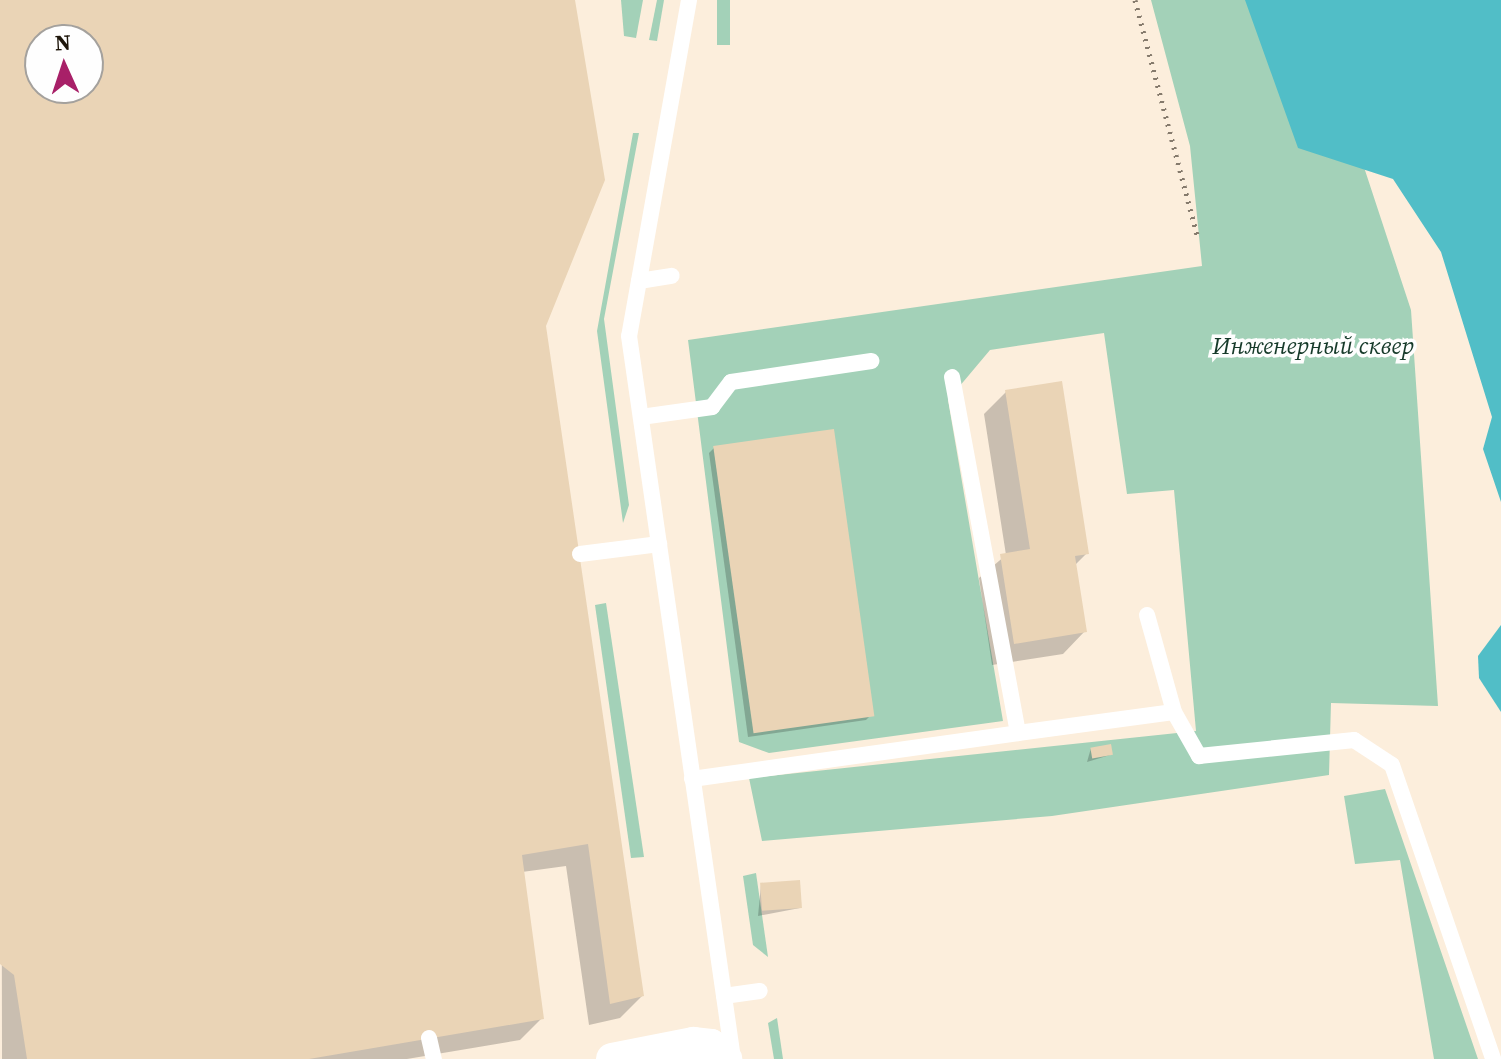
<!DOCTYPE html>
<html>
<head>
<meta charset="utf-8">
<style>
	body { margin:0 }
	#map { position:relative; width:1501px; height:1059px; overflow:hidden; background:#fceedc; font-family:"Source Serif 4",serif }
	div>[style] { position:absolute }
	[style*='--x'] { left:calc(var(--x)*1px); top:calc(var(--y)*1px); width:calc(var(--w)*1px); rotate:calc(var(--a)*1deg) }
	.green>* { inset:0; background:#a3d1b8; transform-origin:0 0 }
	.water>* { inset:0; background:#51bec7 }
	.shadow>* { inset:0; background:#0003 }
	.building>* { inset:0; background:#ead4b6; transform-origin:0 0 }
	.path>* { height:5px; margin-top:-2.5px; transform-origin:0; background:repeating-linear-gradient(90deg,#857a6c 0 2px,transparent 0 8px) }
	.service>* { height:16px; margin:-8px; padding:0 8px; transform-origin:8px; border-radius:8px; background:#fff }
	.minor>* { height:32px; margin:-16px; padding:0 16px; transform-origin:16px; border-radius:16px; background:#fff }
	span { translate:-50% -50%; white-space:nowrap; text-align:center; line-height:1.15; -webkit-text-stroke:7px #fefefe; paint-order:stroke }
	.park-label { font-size:24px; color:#163a2a; font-style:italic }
	.north { position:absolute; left:24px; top:24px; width:80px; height:80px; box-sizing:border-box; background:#fefefe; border:2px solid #a4a19d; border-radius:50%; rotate:357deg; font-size:22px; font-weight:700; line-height:32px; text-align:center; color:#1e160b }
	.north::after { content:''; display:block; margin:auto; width:28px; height:36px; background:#a82068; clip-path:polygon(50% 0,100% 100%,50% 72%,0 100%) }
</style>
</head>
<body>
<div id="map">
	<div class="green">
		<div style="clip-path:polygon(621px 0,643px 0,636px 38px,624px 36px)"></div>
		<div style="clip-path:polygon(657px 0,664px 0,657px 41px,649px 40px)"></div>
		<div style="left:717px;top:0;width:13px;height:45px"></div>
		<div style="clip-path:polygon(1151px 0,1309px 0,1411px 310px,1438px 706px,1331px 703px,1329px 775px,1052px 816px,762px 841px,749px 778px,1196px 731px,1174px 490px,1127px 494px,1104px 333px,990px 350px,948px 400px,1003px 721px,769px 753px,739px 742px,688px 340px,1202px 266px,1190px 146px)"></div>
		<div style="clip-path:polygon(633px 133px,639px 133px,604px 319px,629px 505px,623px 523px,597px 331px)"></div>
		<div style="clip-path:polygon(606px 603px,644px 857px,631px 858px,595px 605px)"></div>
		<div style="clip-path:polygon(1385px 789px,1478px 1059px,1434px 1059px,1400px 860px,1355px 864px,1344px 796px)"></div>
		<div style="clip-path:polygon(756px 873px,768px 957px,753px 945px,743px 876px)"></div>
		<div style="clip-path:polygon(777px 1018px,783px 1059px,774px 1059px,768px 1023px)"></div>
	</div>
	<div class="water">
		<div style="clip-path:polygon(1245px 0,1501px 0,1501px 502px,1483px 449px,1492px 417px,1441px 252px,1393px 179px,1298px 148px)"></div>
		<div style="clip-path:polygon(1501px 625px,1501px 712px,1479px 678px,1478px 656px)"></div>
	</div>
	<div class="shadow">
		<div style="clip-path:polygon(evenodd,0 0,573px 0,544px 326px,642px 996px,620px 1018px,589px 1025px,566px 866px,522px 872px,542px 1018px,520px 1040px,407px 1059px,2px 1059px,0 0,40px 40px,88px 40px,88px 88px,40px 88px,40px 40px)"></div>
		<div style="clip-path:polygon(1006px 392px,1087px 553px,1075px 565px,1085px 631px,1063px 654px,992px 665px,979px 578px,1006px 555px,984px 414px)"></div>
		<div style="clip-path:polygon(714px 448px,871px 715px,866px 720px,748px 737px,709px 453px)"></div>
		<div style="clip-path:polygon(1091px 748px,1110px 755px,1087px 762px)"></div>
		<div style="clip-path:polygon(761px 885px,800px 908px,758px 916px)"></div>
	</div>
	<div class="building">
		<div style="clip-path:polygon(evenodd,0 0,575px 0,605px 180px,546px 326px,644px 996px,610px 1004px,588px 844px,522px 855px,544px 1019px,309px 1059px,27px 1059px,14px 975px,0 964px,0 0,40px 40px,88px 40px,88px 88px,40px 88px,40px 40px)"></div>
		<div style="clip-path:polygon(1062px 381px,1089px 554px,1075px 556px,1087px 632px,1014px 644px,1000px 554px,1030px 549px,1005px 390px)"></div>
		<div style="left:834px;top:429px;width:290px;height:122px;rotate:82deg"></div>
		<div style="left:1111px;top:744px;width:11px;height:21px;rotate:80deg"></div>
		<div style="left:800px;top:880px;width:28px;height:40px;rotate:86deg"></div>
	</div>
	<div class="path">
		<div style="--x:1135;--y:0;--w:247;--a:75.2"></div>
	</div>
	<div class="service">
		<div style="--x:689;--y:0;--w:341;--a:100.1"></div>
		<div style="--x:629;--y:336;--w:730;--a:81.81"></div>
		<div style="--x:639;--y:281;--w:33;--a:-9"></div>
		<div style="--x:641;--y:417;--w:72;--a:-8"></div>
		<div style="--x:712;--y:407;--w:31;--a:-53"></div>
		<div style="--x:731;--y:382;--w:142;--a:-8.5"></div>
		<div style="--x:580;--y:554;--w:80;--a:-7.2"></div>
		<div style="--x:1147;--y:615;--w:101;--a:74.4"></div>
		<div style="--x:1174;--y:712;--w:51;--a:60.4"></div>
		<div style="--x:1199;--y:756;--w:156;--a:-5.9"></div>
		<div style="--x:1354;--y:740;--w:45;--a:33.3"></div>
		<div style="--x:1392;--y:765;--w:311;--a:71"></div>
		<div style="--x:1018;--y:733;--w:157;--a:-7.7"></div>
		<div style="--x:692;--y:779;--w:329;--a:-8"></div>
		<div style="--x:1018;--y:733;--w:362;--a:-100.5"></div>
		<div style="--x:724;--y:996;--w:36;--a:-8"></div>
		<div style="--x:429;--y:1038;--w:22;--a:77"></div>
	</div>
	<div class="minor">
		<div style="--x:612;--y:1059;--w:83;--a:-11.2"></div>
		<div style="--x:693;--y:1043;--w:18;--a:6"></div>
		<div style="--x:711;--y:1045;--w:21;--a:43"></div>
	</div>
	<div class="park-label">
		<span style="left:1313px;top:346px">Инженерный сквер</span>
	</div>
	<div class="north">N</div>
</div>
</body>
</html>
